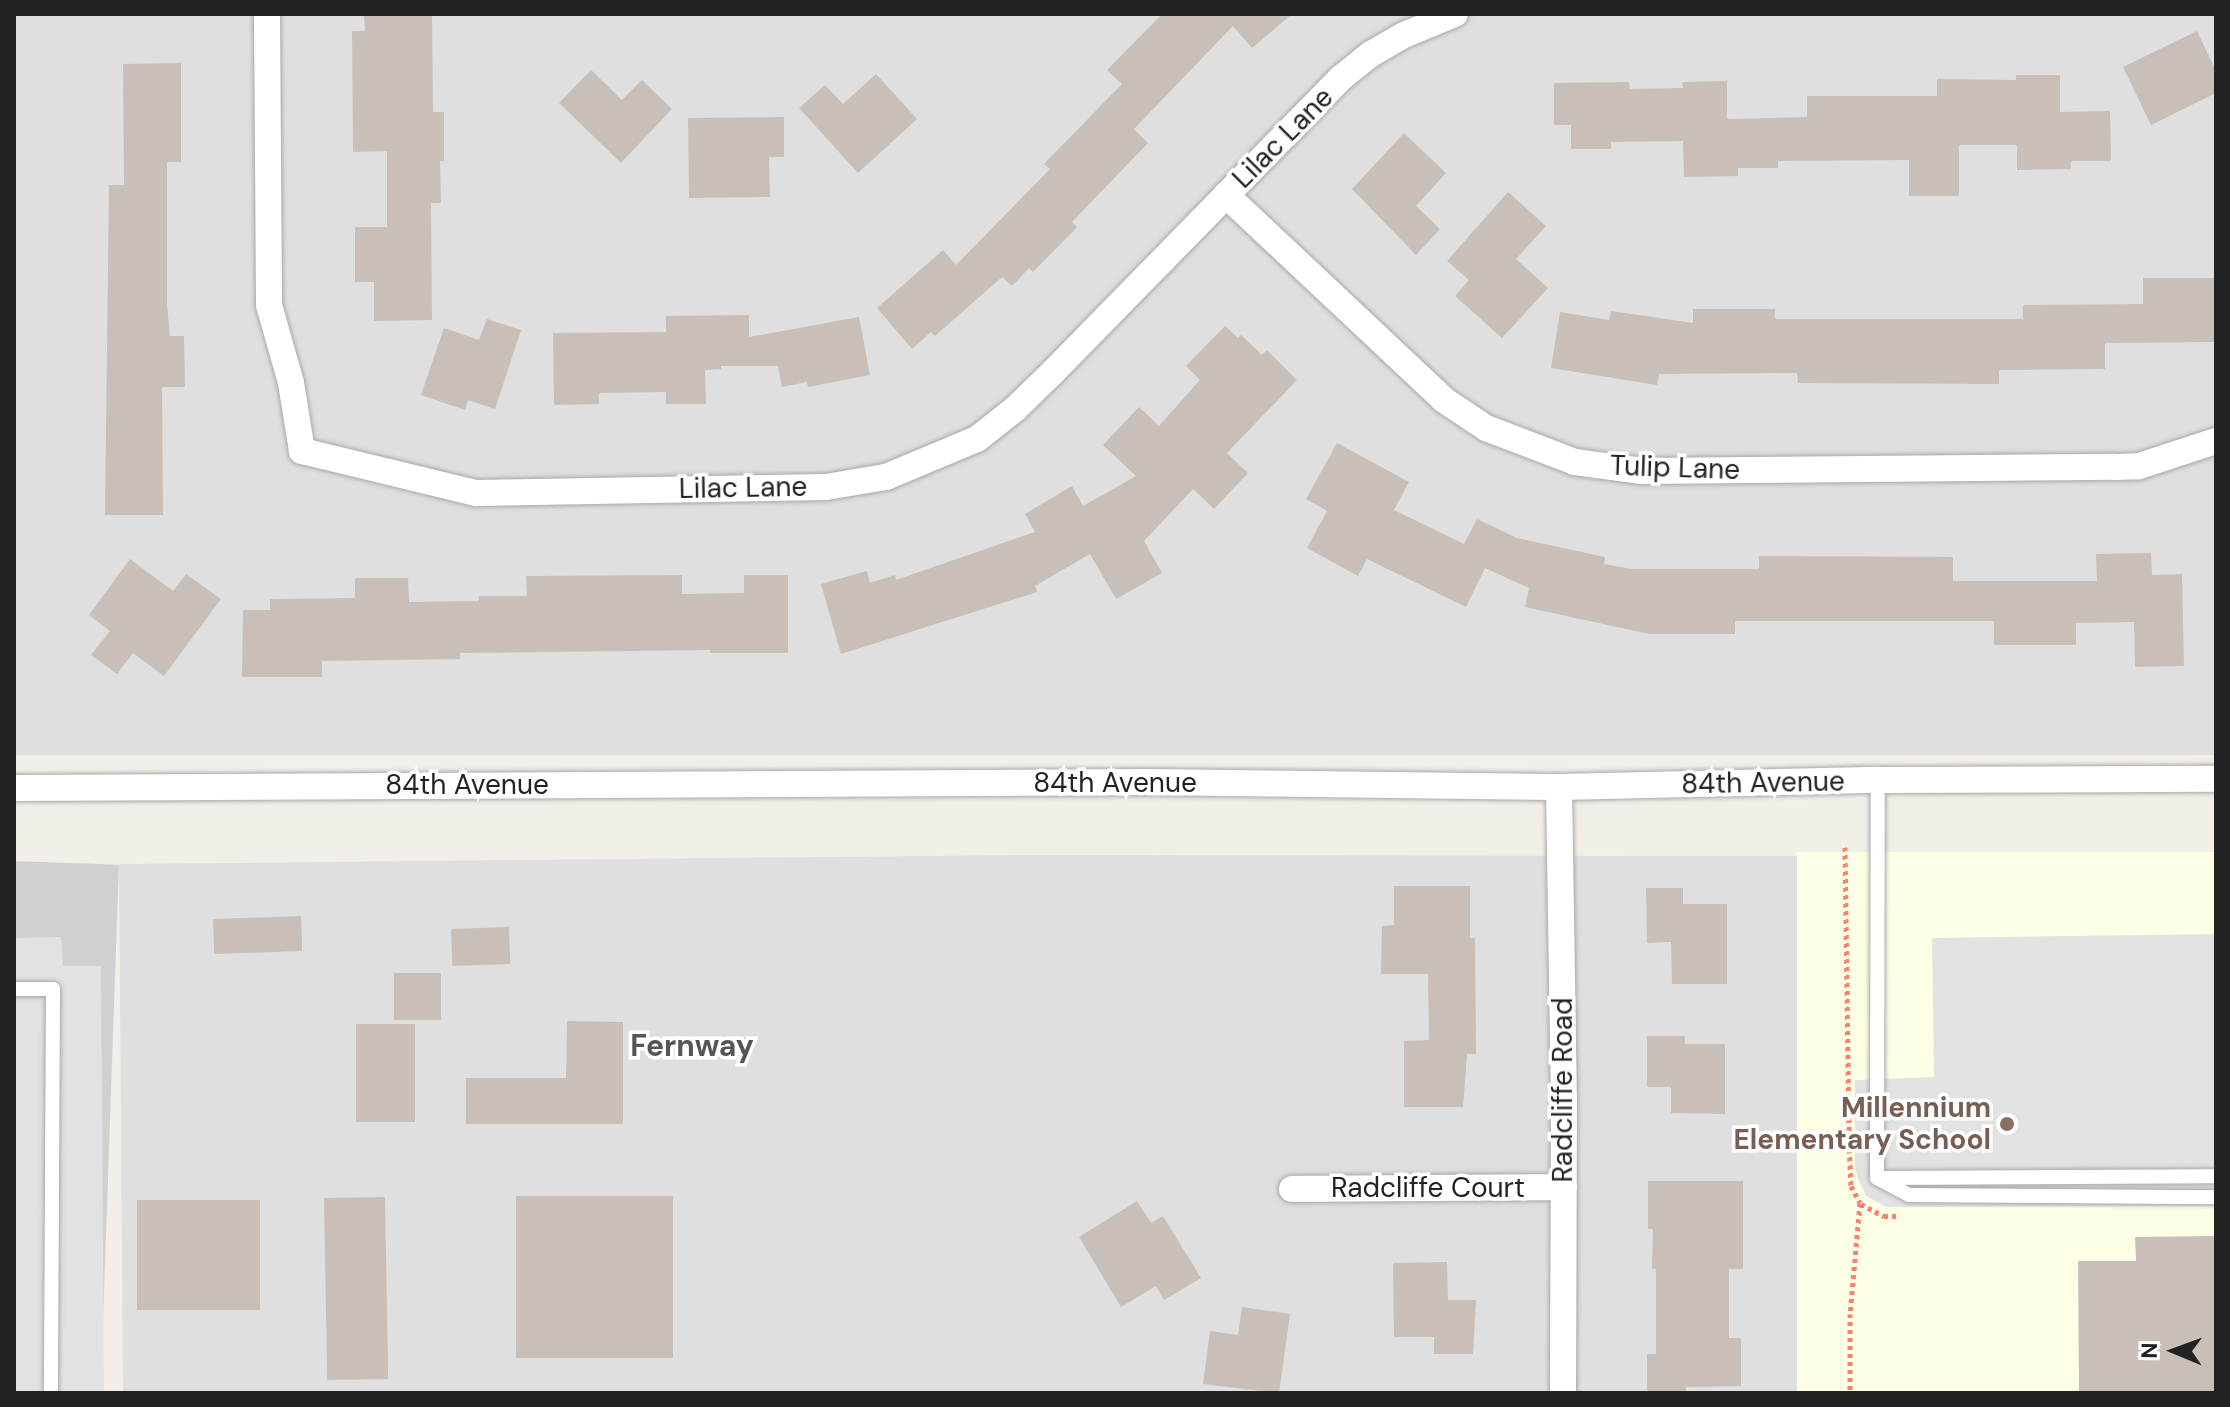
<!DOCTYPE html>
<html>
<head>
<meta charset="utf-8">
<style>
	body { margin:0 }
	#map { position:relative; width:2230px; height:1407px; overflow:hidden; background:#f2efe9; font-family:"DM Sans",sans-serif }
	div>[style] { position:absolute }
	[style*='--x'] { left:calc(var(--x)*1px); top:calc(var(--y)*1px); width:calc(var(--w)*1px); rotate:calc(var(--a)*1deg) }
	.residential>* { inset:0; background:#e0dfdf; transform-origin:0 0 }
	.education>* { inset:0; background:#ffffe5; transform-origin:0 0 }
	.religious>* { inset:0; background:#d0d0d0; transform-origin:0 0 }
	.parking>* { inset:0; background:#e2e2e2 }
	.building>* { inset:0; background:#c7bfb8; transform-origin:0 0 }
	.path>* { height:5px; margin-top:-2.5px; transform-origin:0; background:repeating-linear-gradient(90deg,#fa8072 0 4px,transparent 0 8px) }
	.roads { filter:drop-shadow(0 0 2px #a9a9a9) drop-shadow(0 0 2px #a9a9a9) }
	.service>* { height:14px; margin:-7px; padding:0 7px; transform-origin:7px; border-radius:7px; background:#fff }
	.minor>* { height:26px; margin:-13px; padding:0 13px; transform-origin:13px; border-radius:13px; background:#fff }
	.dots>* { width:22px; height:22px; translate:-50% -50%; box-sizing:border-box; border:4px solid #fff; border-radius:50% }
	span { translate:-50% -50%; white-space:nowrap; text-align:center; line-height:1.15; -webkit-text-stroke:7px #fff; paint-order:stroke }
	.street-label { font-size:28px; color:#222 }
	.education-label { font-size:28px; color:#785e54; font-weight:700 }
	.right { translate:-100% -50%; text-align:right }
	.neighbourhood-label { font-size:30px; color:#555; font-weight:700 }
	.frame { position:absolute; inset:0; border:16px solid #222; pointer-events:none }
	.north { position:absolute; left:2134px; top:1311px; width:80px; height:80px; -webkit-text-stroke:6px #fff; paint-order:stroke; rotate:271deg; font-size:22px; font-weight:700; line-height:32px; text-align:center; color:#222 }
	.north::after { content:''; display:block; margin:auto; width:28px; height:36px; background:#222; clip-path:polygon(50% 0,100% 100%,50% 72%,0 100%) }
</style>
</head>
<body>
<div id="map">
	<div class="residential">
		<div style="left:14px;top:14px;width:2202px;height:741px"></div>
		<div style="clip-path:polygon(1027px 855px,1797px 856px,1799px 1393px,123px 1393px,119px 864px)"></div>
	</div>
	<div class="education">
		<div style="left:2216px;top:852px;width:541px;height:419px;rotate:90deg"></div>
	</div>
	<div class="religious">
		<div style="left:14px;top:861px;width:105px;height:532px;rotate:2deg"></div>
	</div>
	<div class="parking">
		<div style="clip-path:polygon(2216px 934px,2216px 1206px,1886px 1207px,1866px 1196px,1857px 1177px,1855px 1163px,1855px 1080px,1934px 1077px,1932px 938px)"></div>
		<div style="clip-path:polygon(61px 937px,63px 966px,101px 966px,104px 1393px,14px 1393px,14px 938px)"></div>
	</div>
	<div class="building">
		<div style="clip-path:polygon(364px 14px,432px 14px,433px 112px,444px 112px,444px 161px,440px 161px,441px 203px,431px 203px,432px 320px,374px 321px,374px 282px,355px 282px,355px 227px,387px 227px,387px 151px,353px 152px,352px 31px,365px 31px)"></div>
		<div style="clip-path:polygon(1162px 14px,1292px 14px,1252px 48px,1233px 26px,1134px 129px,1148px 143px,1072px 222px,1077px 227px,1033px 272px,1029px 268px,1012px 286px,1002px 277px,935px 336px,931px 332px,912px 349px,877px 308px,943px 250px,956px 265px,1050px 169px,1044px 164px,1122px 84px,1107px 70px)"></div>
		<div style="clip-path:polygon(2197px 31px,2216px 71px,2216px 93px,2151px 125px,2123px 67px)"></div>
		<div style="clip-path:polygon(181px 63px,181px 162px,167px 162px,167px 305px,170px 336px,184px 336px,185px 387px,162px 387px,163px 515px,105px 515px,109px 185px,124px 185px,123px 64px)"></div>
		<div style="clip-path:polygon(591px 70px,622px 100px,642px 80px,672px 109px,621px 163px,559px 103px)"></div>
		<div style="clip-path:polygon(876px 74px,917px 119px,858px 173px,799px 108px,825px 85px,843px 104px)"></div>
		<div style="clip-path:polygon(2016px 75px,2060px 75px,2060px 112px,2110px 111px,2111px 161px,2071px 161px,2071px 169px,2017px 170px,2017px 145px,1959px 145px,1959px 196px,1909px 196px,1909px 160px,1778px 161px,1778px 168px,1738px 168px,1738px 176px,1684px 177px,1683px 141px,1611px 142px,1611px 149px,1571px 149px,1571px 125px,1554px 125px,1554px 83px,1629px 82px,1630px 89px,1683px 88px,1682px 82px,1727px 81px,1727px 119px,1807px 117px,1807px 96px,1937px 96px,1937px 79px,2016px 80px)"></div>
		<div style="clip-path:polygon(784px 117px,784px 157px,769px 157px,770px 197px,689px 198px,688px 118px)"></div>
		<div style="clip-path:polygon(1404px 133px,1446px 173px,1416px 206px,1440px 229px,1416px 255px,1352px 189px)"></div>
		<div style="clip-path:polygon(1508px 192px,1546px 226px,1516px 259px,1548px 288px,1502px 338px,1455px 296px,1469px 280px,1447px 261px)"></div>
		<div style="clip-path:polygon(2143px 278px,2216px 278px,2216px 342px,2105px 343px,2105px 369px,1999px 370px,1999px 384px,1798px 383px,1797px 373px,1659px 374px,1657px 385px,1551px 368px,1560px 312px,1609px 320px,1611px 311px,1693px 323px,1693px 309px,1775px 309px,1775px 319px,2023px 319px,2023px 305px,2143px 304px)"></div>
		<div style="clip-path:polygon(749px 315px,749px 337px,859px 317px,870px 375px,808px 387px,807px 382px,782px 387px,778px 366px,721px 366px,721px 369px,705px 370px,706px 404px,666px 404px,666px 392px,599px 393px,599px 404px,554px 405px,553px 333px,666px 332px,666px 316px)"></div>
		<div style="clip-path:polygon(487px 319px,521px 330px,495px 409px,468px 400px,465px 410px,421px 395px,444px 328px,479px 340px)"></div>
		<div style="clip-path:polygon(1225px 326px,1238px 338px,1241px 335px,1262px 355px,1267px 350px,1297px 380px,1227px 453px,1248px 473px,1214px 509px,1193px 489px,1144px 541px,1162px 573px,1116px 599px,1090px 554px,1035px 586px,1037px 592px,841px 654px,821px 584px,867px 571px,870px 583px,895px 575px,896px 580px,1035px 532px,1025px 514px,1072px 486px,1083px 506px,1136px 476px,1103px 445px,1139px 407px,1159px 426px,1200px 380px,1186px 366px)"></div>
		<div style="clip-path:polygon(1337px 443px,1409px 482px,1394px 510px,1464px 544px,1477px 519px,1517px 538px,1605px 557px,1604px 564px,1632px 569px,1759px 569px,1759px 556px,1953px 557px,1953px 581px,2097px 581px,2096px 554px,2151px 553px,2152px 575px,2182px 574px,2184px 666px,2135px 667px,2134px 622px,2076px 623px,2076px 645px,1994px 645px,1994px 621px,1735px 621px,1735px 634px,1649px 634px,1525px 607px,1529px 588px,1485px 568px,1466px 607px,1367px 559px,1358px 576px,1307px 548px,1327px 511px,1306px 499px)"></div>
		<div style="clip-path:polygon(130px 559px,173px 591px,186px 574px,221px 599px,164px 676px,133px 653px,117px 674px,91px 655px,110px 631px,89px 615px)"></div>
		<div style="clip-path:polygon(682px 575px,682px 594px,744px 593px,744px 575px,788px 575px,788px 653px,710px 653px,710px 650px,460px 653px,460px 659px,322px 661px,322px 677px,242px 677px,243px 610px,270px 610px,270px 599px,355px 598px,355px 578px,408px 578px,409px 602px,479px 601px,479px 596px,527px 596px,526px 576px)"></div>
		<div style="clip-path:polygon(1394px 886px,1470px 886px,1470px 938px,1475px 938px,1476px 1054px,1467px 1054px,1463px 1107px,1404px 1107px,1404px 1041px,1429px 1040px,1428px 974px,1381px 974px,1382px 926px,1394px 925px)"></div>
		<div style="clip-path:polygon(1646px 888px,1683px 888px,1683px 904px,1727px 904px,1727px 984px,1672px 984px,1671px 942px,1647px 943px)"></div>
		<div style="left:301px;top:916px;width:35px;height:88px;rotate:88deg"></div>
		<div style="left:509px;top:927px;width:37px;height:58px;rotate:88deg"></div>
		<div style="left:394px;top:973px;width:47px;height:47px"></div>
		<div style="clip-path:polygon(567px 1021px,623px 1022px,623px 1124px,466px 1124px,466px 1078px,566px 1078px)"></div>
		<div style="left:356px;top:1024px;width:59px;height:98px"></div>
		<div style="clip-path:polygon(1647px 1036px,1685px 1036px,1685px 1044px,1725px 1044px,1725px 1114px,1671px 1113px,1671px 1087px,1647px 1087px)"></div>
		<div style="clip-path:polygon(1648px 1181px,1743px 1181px,1743px 1269px,1729px 1269px,1729px 1338px,1741px 1338px,1741px 1386px,1686px 1387px,1686px 1393px,1647px 1393px,1647px 1354px,1656px 1354px,1656px 1269px,1652px 1269px,1653px 1229px,1648px 1229px)"></div>
		<div style="left:516px;top:1196px;width:157px;height:162px"></div>
		<div style="left:385px;top:1197px;width:182px;height:61px;rotate:89deg"></div>
		<div style="left:260px;top:1200px;width:110px;height:123px;rotate:90deg"></div>
		<div style="clip-path:polygon(1137px 1201px,1151px 1223px,1163px 1216px,1201px 1278px,1164px 1300px,1156px 1286px,1121px 1307px,1079px 1237px)"></div>
		<div style="clip-path:polygon(2216px 1236px,2216px 1393px,2079px 1393px,2078px 1261px,2136px 1261px,2135px 1237px)"></div>
		<div style="clip-path:polygon(1447px 1262px,1448px 1300px,1476px 1300px,1473px 1354px,1434px 1354px,1434px 1337px,1394px 1337px,1393px 1263px)"></div>
		<div style="clip-path:polygon(1242px 1307px,1290px 1314px,1279px 1393px,1203px 1384px,1210px 1331px,1238px 1335px)"></div>
	</div>
	<div class="path">
		<div style="--x:1845;--y:847;--w:294;--a:89.2"></div>
		<div style="--x:1849;--y:1141;--w:45;--a:87.5"></div>
		<div style="--x:1851;--y:1186;--w:19;--a:62"></div>
		<div style="--x:1860;--y:1203;--w:111;--a:95.1"></div>
		<div style="--x:1850;--y:1314;--w:79;--a:90"></div>
		<div style="--x:1861;--y:1204;--w:26;--a:28"></div>
		<div style="--x:1884;--y:1216;--w:12;--a:0"></div>
	</div>
	<div class="roads">
		<div class="service">
			<div style="--x:14;--y:989;--w:39;--a:0"></div>
			<div style="--x:53;--y:989;--w:404;--a:90.3"></div>
			<div style="--x:1877;--y:1178;--w:398;--a:-89.9"></div>
			<div style="--x:1877;--y:1178;--w:36;--a:28"></div>
			<div style="--x:1909;--y:1195;--w:307;--a:0.4"></div>
			<div style="--x:1878;--y:1178;--w:338;--a:-0.3"></div>
		</div>
		<div class="minor">
			<div style="--x:267;--y:14;--w:291;--a:89.6"></div>
			<div style="--x:269;--y:305;--w:81;--a:74.2"></div>
			<div style="--x:291;--y:383;--w:69;--a:80.8"></div>
			<div style="--x:302;--y:451;--w:179;--a:13.6"></div>
			<div style="--x:476;--y:493;--w:350;--a:-1"></div>
			<div style="--x:826;--y:487;--w:61;--a:-9.5"></div>
			<div style="--x:886;--y:477;--w:99;--a:-22.7"></div>
			<div style="--x:977;--y:439;--w:48;--a:-38.3"></div>
			<div style="--x:1015;--y:409;--w:53;--a:-44.2"></div>
			<div style="--x:1053;--y:372;--w:412;--a:-45.6"></div>
			<div style="--x:1341;--y:78;--w:38;--a:-39"></div>
			<div style="--x:1371;--y:54;--w:38;--a:-30"></div>
			<div style="--x:1404;--y:35;--w:55;--a:-22.4"></div>
			<div style="--x:1226;--y:195;--w:299;--a:43.2"></div>
			<div style="--x:1444;--y:400;--w:50;--a:33.7"></div>
			<div style="--x:1486;--y:428;--w:95;--a:20.9"></div>
			<div style="--x:1575;--y:462;--w:68;--a:7.7"></div>
			<div style="--x:1642;--y:471;--w:473;--a:-0.5"></div>
			<div style="--x:2115;--y:467;--w:24;--a:-2"></div>
			<div style="--x:2139;--y:466;--w:81;--a:-18"></div>
			<div style="--x:1559;--y:787;--w:314;--a:89.1"></div>
			<div style="--x:1564;--y:1101;--w:292;--a:90.2"></div>
			<div style="--x:14;--y:788;--w:1135;--a:-0.3"></div>
			<div style="--x:1149;--y:782;--w:410;--a:0.7"></div>
			<div style="--x:1559;--y:787;--w:319;--a:-1.3"></div>
			<div style="--x:1878;--y:780;--w:338;--a:-0.2"></div>
			<div style="--x:1292;--y:1189;--w:272;--a:-0.4"></div>
		</div>
	</div>
	<div class="dots">
		<div style="left:2007px;top:1124px;background:#8d6e63"></div>
	</div>
	<div class="street-label">
		<span style="left:1283px;top:138px;rotate:-45deg">Lilac Lane</span>
		<span style="left:1675px;top:468px;rotate:2deg">Tulip Lane</span>
		<span style="left:743px;top:488px;rotate:-1deg">Lilac Lane</span>
		<span style="left:1115px;top:783px">84th Avenue</span>
		<span style="left:1763px;top:783px;rotate:-1deg">84th Avenue</span>
		<span style="left:467px;top:785px">84th Avenue</span>
		<span style="left:1563px;top:1090px;rotate:-90deg">Radcliffe Road</span>
		<span style="left:1428px;top:1188px">Radcliffe Court</span>
	</div>
	<div class="education-label">
		<span class="right" style="left:1991px;top:1124px">Millennium<br>Elementary School</span>
	</div>
	<div class="neighbourhood-label">
		<span style="left:692px;top:1046px">Fernway</span>
	</div>
	<div class="frame"></div>
	<div class="north">N</div>
</div>
</body>
</html>
